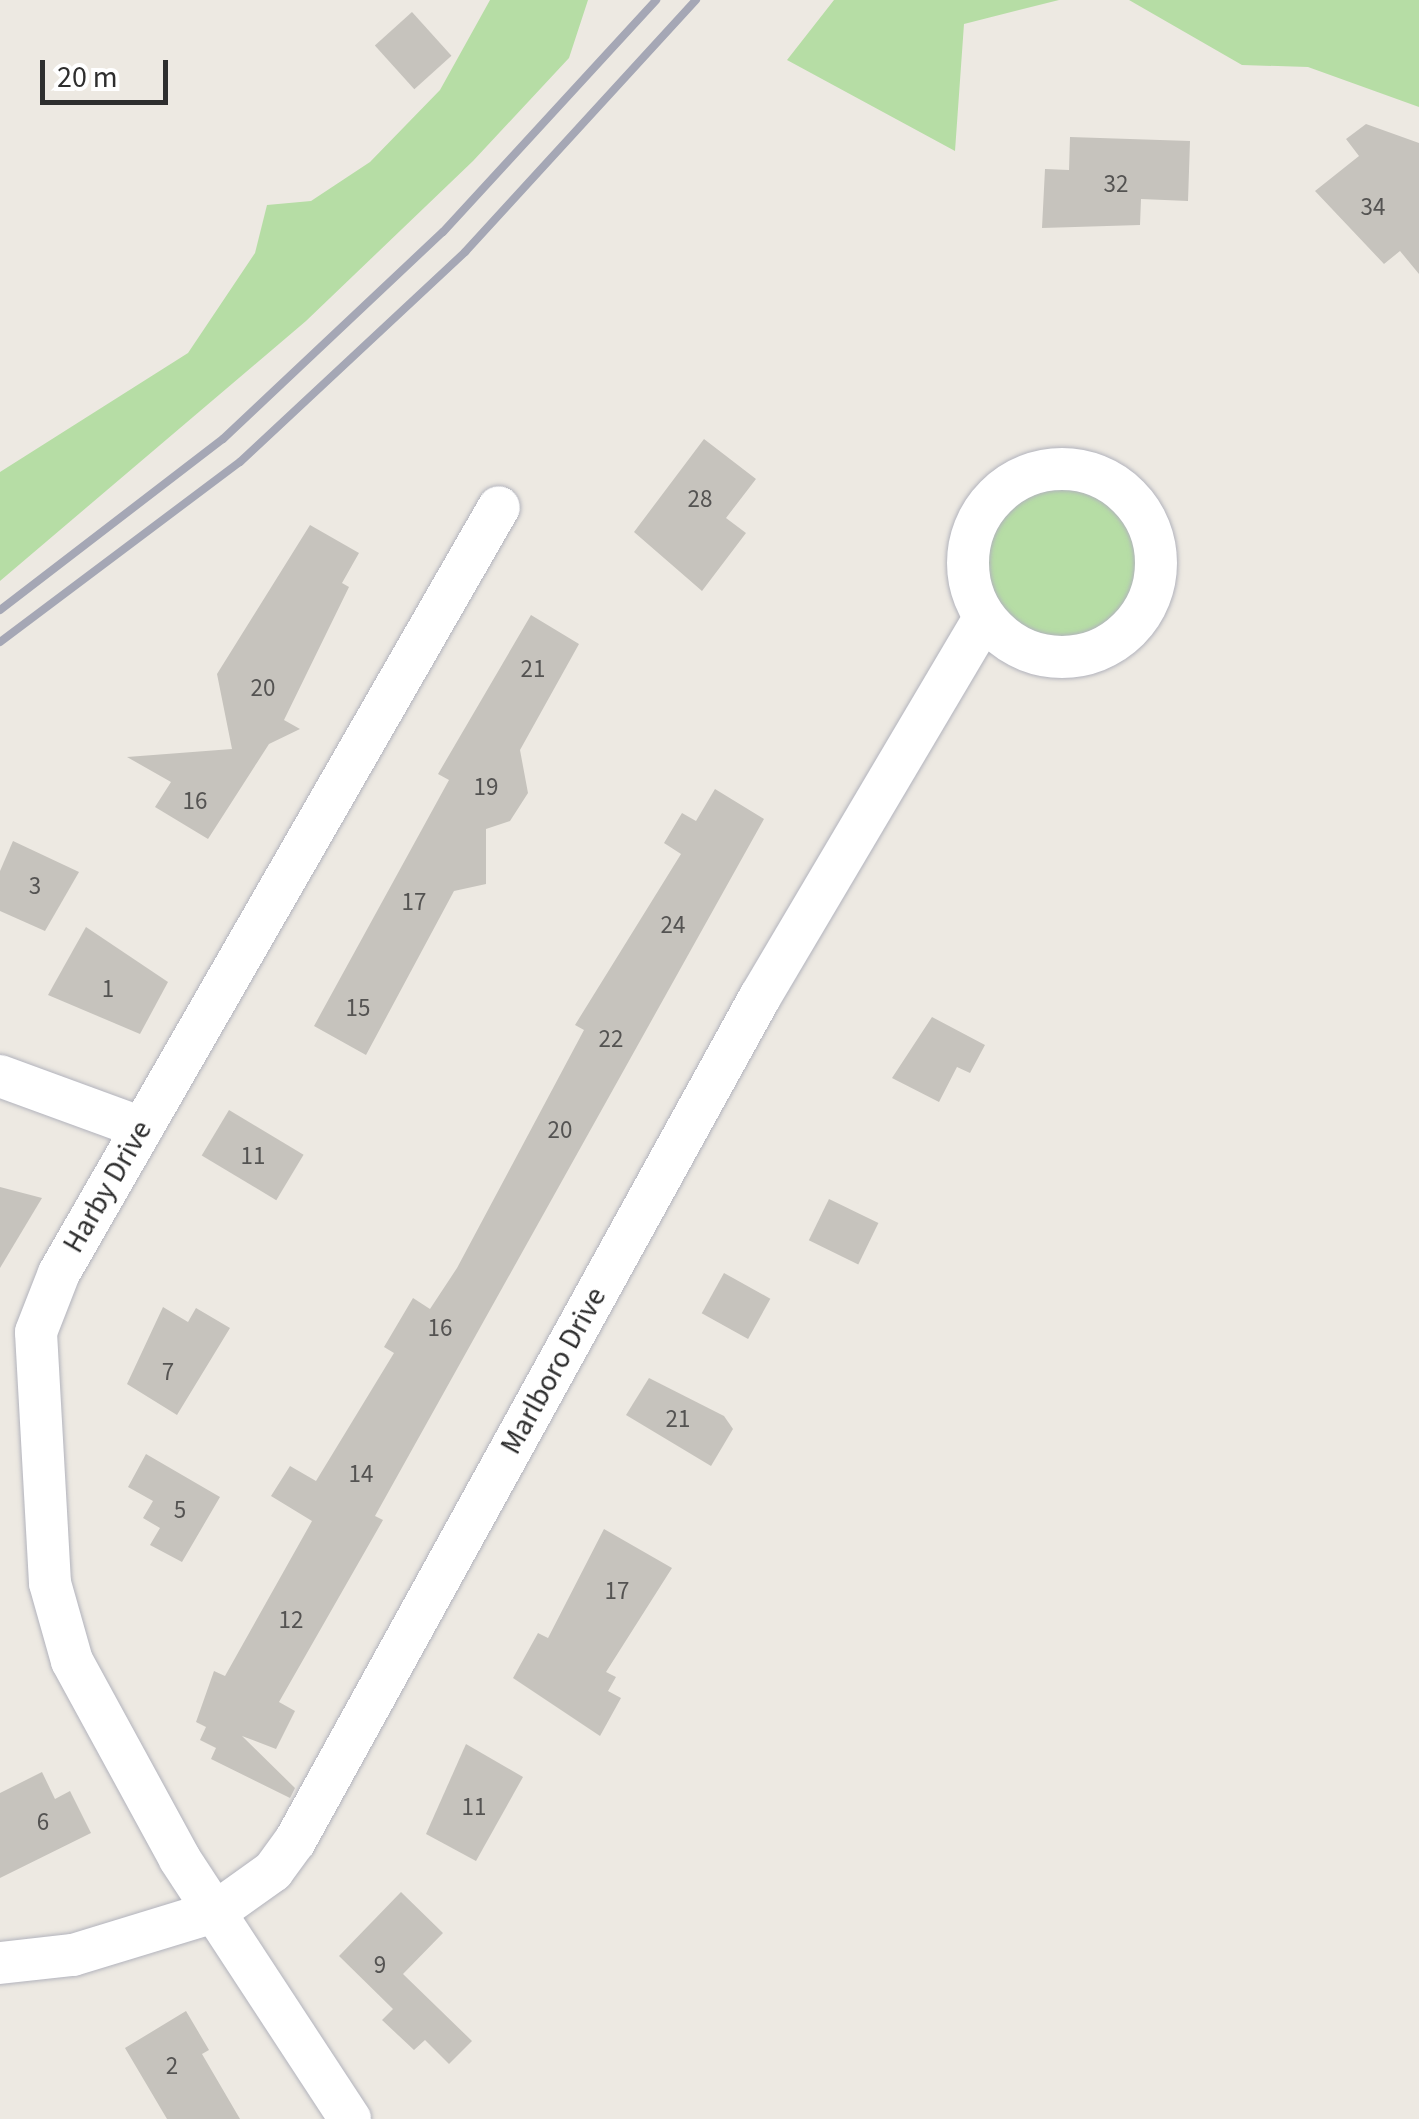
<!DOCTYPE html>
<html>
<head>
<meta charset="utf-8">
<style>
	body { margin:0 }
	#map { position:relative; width:1419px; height:2119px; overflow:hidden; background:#ede9e2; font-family:"Source Sans 3",sans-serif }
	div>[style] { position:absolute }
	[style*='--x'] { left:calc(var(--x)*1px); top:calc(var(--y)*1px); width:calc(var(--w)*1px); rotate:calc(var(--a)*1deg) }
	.green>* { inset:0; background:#b6dda5 }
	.round { border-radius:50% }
	.building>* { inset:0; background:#c6c3bd; transform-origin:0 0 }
	.roads { filter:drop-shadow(0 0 2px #b2b3bc) drop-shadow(0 0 2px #b2b3bc) }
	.street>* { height:42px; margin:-21px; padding:0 21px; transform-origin:21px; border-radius:21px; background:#fff }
	.street>.ring { margin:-21px; padding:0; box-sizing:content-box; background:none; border:42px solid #fff; border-radius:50% }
	.rail>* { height:8px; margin:-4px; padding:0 4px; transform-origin:4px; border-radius:4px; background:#a5a7b5 }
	span { translate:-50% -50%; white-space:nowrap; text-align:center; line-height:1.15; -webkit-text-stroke:10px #fff; paint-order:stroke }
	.number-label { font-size:25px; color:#545352 }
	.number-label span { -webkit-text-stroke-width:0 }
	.street-label { font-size:30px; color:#2e2e2e }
	.scale { position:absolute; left:40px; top:60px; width:128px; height:45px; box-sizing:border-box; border:5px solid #2e2e2e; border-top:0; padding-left:12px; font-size:30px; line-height:35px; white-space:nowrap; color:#2e2e2e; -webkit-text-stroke:8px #fff; paint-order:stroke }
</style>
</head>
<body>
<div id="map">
	<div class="green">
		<div style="clip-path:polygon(490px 0,588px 0,569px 58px,473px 161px,306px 321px,0 581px,0 472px,188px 353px,255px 253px,267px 205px,311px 201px,370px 162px,440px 90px)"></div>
		<div style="clip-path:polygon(834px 0,1059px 0,964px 24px,955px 151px,787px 60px)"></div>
		<div style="clip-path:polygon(1129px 0,1419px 0,1419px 107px,1308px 67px,1242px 65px)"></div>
		<div class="round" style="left:978px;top:478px;width:170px;height:170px"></div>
	</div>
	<div class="building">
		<div style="left:412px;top:12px;width:59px;height:50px;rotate:48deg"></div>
		<div style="clip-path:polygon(1366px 124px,1419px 143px,1419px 274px,1400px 251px,1384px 264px,1315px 191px,1359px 156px,1346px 139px)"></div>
		<div style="clip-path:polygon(1070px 137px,1190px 141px,1188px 201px,1141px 199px,1140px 225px,1042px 228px,1045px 169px,1069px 170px)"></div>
		<div style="clip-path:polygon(704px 439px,756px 479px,726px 518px,746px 533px,702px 591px,634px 532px)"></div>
		<div style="clip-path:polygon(310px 525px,359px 553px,342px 583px,349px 587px,284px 720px,300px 729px,269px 744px,208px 839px,155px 807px,171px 782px,127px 757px,232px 749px,217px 674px)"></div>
		<div style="clip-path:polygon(531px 615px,579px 644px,520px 750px,528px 793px,510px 821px,486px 829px,486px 884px,454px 891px,366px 1055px,314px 1026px,449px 780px,438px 774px)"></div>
		<div style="clip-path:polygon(715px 789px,764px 819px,375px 1516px,383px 1520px,279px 1702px,295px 1711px,276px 1749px,242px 1736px,295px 1788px,290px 1798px,211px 1759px,216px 1748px,200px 1740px,206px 1727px,196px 1722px,214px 1671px,225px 1676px,312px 1521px,271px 1496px,290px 1466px,316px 1481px,394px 1353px,384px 1347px,413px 1298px,430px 1309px,457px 1268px,584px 1030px,575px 1025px,681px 854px,664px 843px,682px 813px,696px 821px)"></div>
		<div style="clip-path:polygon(13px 841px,79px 872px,45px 931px,0 911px,0 871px)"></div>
		<div style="clip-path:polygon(86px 927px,168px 982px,140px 1034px,48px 995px)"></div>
		<div style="clip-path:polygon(932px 1017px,985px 1045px,970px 1073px,957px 1067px,939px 1102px,892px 1078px)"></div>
		<div style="left:229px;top:1110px;width:87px;height:53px;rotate:31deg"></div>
		<div style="clip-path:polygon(0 1187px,42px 1198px,0 1268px)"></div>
		<div style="left:829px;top:1199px;width:55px;height:46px;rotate:26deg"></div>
		<div style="left:724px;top:1273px;width:53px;height:46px;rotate:29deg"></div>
		<div style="clip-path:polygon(163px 1307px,188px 1322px,196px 1308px,230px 1328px,177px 1415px,127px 1384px)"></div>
		<div style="clip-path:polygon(649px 1378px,724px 1416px,733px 1429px,711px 1466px,626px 1415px)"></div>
		<div style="clip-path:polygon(146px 1454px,220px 1497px,182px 1562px,150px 1545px,160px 1528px,143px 1518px,153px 1501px,128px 1487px)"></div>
		<div style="clip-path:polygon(604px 1529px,672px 1568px,606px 1672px,616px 1677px,608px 1691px,621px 1698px,600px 1736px,513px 1678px,538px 1633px,548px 1638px)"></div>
		<div style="clip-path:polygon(466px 1744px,523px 1777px,476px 1861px,426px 1834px)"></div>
		<div style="clip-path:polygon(42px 1772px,55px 1799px,70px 1791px,91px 1833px,0 1878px,0 1793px)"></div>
		<div style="clip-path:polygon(401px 1892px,443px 1933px,403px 1974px,472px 2041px,449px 2064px,425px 2040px,414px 2050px,382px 2020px,393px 2009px,339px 1956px)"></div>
		<div style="clip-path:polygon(186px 2011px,209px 2050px,202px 2054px,240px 2119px,167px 2119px,125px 2048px)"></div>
	</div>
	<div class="roads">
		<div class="street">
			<div class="ring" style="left:968px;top:469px;width:146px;height:146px"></div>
			<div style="--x:0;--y:1076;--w:151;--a:20.1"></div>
			<div style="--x:0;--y:1963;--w:73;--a:-6.3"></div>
			<div style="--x:73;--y:1955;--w:151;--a:-17"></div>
			<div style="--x:217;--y:1911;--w:69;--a:-35.5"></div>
			<div style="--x:273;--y:1871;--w:37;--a:-54"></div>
			<div style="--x:295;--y:1841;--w:964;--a:-61.15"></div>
			<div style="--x:760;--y:997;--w:440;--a:-59.4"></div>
			<div style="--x:350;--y:2119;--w:311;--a:-123.2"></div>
			<div style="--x:180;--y:1859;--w:226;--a:-118.6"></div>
			<div style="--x:72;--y:1661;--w:81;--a:-105.8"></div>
			<div style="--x:50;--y:1583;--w:251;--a:-93.2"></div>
			<div style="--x:36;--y:1332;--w:63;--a:-68.7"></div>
			<div style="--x:59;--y:1273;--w:883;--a:-60.13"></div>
		</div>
	</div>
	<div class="rail">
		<div style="--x:0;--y:610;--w:281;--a:-37.5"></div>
		<div style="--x:223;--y:439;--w:302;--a:-43.3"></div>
		<div style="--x:443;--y:232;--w:315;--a:-47.4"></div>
		<div style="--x:0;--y:642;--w:300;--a:-36.9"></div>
		<div style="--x:240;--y:462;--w:308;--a:-43"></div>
		<div style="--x:465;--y:252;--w:342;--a:-47.5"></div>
	</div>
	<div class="number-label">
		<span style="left:1116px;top:184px">32</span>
		<span style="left:1373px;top:207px">34</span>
		<span style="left:700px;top:499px">28</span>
		<span style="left:533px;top:669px">21</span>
		<span style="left:263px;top:688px">20</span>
		<span style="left:486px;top:787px">19</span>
		<span style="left:195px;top:801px">16</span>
		<span style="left:35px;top:886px">3</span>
		<span style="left:414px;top:902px">17</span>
		<span style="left:673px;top:925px">24</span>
		<span style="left:108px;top:989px">1</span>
		<span style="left:358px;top:1008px">15</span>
		<span style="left:611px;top:1039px">22</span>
		<span style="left:560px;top:1130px">20</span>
		<span style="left:253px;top:1156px">11</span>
		<span style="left:440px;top:1328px">16</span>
		<span style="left:168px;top:1372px">7</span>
		<span style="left:678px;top:1419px">21</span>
		<span style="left:361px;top:1474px">14</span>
		<span style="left:180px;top:1510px">5</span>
		<span style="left:617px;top:1591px">17</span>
		<span style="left:291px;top:1620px">12</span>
		<span style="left:474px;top:1807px">11</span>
		<span style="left:43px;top:1822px">6</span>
		<span style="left:380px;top:1965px">9</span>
		<span style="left:172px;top:2066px">2</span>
	</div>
	<div class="street-label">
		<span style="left:108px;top:1187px;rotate:-60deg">Harby Drive</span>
		<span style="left:554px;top:1371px;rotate:-61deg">Marlboro Drive</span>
	</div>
	<div class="scale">20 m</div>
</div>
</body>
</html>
